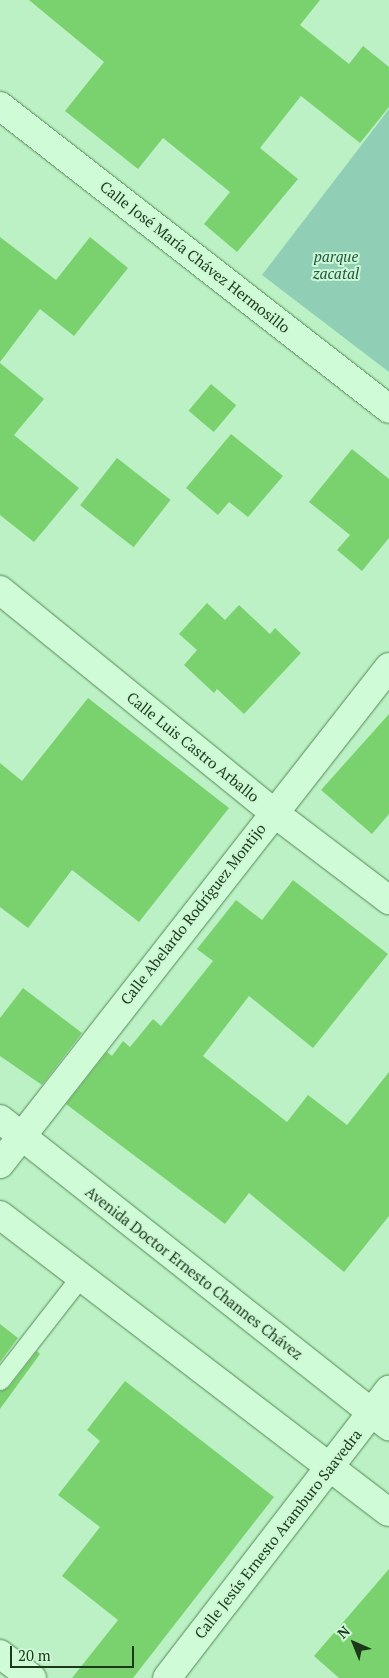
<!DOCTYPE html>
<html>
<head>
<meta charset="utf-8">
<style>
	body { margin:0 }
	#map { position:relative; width:389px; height:1678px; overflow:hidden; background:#bcf1c5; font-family:"PT Serif",serif }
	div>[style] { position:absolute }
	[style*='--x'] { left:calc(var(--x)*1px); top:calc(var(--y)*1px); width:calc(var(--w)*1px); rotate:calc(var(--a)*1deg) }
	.green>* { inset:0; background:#90cfb5 }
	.building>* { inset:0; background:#7ad26f; transform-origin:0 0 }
	.roads { filter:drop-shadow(0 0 1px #548954) drop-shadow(0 0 1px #548954) }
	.service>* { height:19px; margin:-9.5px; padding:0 9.5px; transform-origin:9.5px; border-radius:9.5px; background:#cffbd7 }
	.minor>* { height:28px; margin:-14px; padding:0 14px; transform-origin:14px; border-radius:14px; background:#cffbd7 }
	.tertiary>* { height:28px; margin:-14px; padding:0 14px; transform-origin:14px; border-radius:14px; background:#cffbd7 }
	span { translate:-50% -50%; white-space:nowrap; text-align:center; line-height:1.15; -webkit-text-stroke:4px #ccf8d4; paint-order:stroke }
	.park-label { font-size:15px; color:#1f5546; font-style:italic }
	.street-label { font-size:15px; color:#1c371a }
	.north { position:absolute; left:329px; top:1618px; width:50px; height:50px; -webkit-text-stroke:4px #ccf8d4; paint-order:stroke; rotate:316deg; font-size:14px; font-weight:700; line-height:20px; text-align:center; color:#1c371a }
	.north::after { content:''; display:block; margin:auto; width:18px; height:22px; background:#1c371a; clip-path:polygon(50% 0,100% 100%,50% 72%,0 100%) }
	.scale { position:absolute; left:10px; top:1646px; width:124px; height:22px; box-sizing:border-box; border:2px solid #1c371a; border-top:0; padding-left:6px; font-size:15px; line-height:18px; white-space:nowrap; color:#1c371a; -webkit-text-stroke:4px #ccf8d4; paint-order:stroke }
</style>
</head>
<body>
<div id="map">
	<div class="green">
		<div style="clip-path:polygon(389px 109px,389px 372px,262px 275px)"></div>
	</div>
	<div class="building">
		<div style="clip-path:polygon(29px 0,320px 0,300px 25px,349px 64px,363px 46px,389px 67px,389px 107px,360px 143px,301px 96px,260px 148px,298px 179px,237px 252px,204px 224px,230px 192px,163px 138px,138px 169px,65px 111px,104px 62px)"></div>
		<div style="clip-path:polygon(0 237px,56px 280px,90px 237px,128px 268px,74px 336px,40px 309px,0 362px)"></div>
		<div style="clip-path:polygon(0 363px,44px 399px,14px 435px,79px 488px,34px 542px,0 515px)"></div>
		<div style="left:211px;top:384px;width:33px;height:35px;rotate:40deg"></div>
		<div style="clip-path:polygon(231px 434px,283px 476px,248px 517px,229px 502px,218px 515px,186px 488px)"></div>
		<div style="clip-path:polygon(352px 449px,389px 479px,389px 538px,362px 571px,337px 550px,350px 535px,309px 502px)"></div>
		<div style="left:117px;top:458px;width:68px;height:60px;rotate:38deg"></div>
		<div style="clip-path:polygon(207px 603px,225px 620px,239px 605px,270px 634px,275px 628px,301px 653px,244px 714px,217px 689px,214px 693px,184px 665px,197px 650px,179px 634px)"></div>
		<div style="clip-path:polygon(88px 698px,229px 808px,139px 922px,72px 870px,28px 928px,0 907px,0 763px,22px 781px)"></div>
		<div style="clip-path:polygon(389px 714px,389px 814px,372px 834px,321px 790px)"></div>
		<div style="clip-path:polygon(293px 880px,388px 954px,313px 1048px,249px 996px,203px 1056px,287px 1122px,308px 1095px,347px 1125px,389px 1072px,389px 1216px,344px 1272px,249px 1193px,225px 1224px,66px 1104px,107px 1052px,112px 1056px,123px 1041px,130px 1047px,153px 1019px,161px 1026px,213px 961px,197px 949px,236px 900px,262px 920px)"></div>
		<div style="clip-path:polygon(23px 988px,82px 1033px,42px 1085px,0 1056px,0 1018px)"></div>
		<div style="clip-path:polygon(0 1324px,18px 1338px,0 1362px)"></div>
		<div style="clip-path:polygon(37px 1351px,40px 1354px,0 1409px,0 1391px,9px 1387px)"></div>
		<div style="clip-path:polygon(125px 1381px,274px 1497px,133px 1678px,72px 1678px,118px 1620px,62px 1576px,100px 1527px,58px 1495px,100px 1441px,87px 1430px)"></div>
		<div style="clip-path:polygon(389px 1569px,389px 1678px,339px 1678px,314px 1656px)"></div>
	</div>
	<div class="roads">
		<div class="service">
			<div style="--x:0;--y:1380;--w:132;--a:-52.1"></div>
		</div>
		<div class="minor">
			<div style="--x:0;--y:106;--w:493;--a:37.9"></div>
			<div style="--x:0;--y:590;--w:352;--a:39.1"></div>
			<div style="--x:273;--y:812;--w:146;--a:37.2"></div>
			<div style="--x:0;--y:1164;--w:631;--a:-51.95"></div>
			<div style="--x:0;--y:1654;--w:40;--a:37"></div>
		</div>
		<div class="tertiary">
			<div style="--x:0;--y:1119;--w:496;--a:38.3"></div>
			<div style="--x:0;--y:1215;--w:489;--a:37.4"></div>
			<div style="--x:167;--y:1678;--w:364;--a:-52.4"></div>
		</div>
	</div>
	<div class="park-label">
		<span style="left:336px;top:265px">parque<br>zacatal</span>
	</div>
	<div class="street-label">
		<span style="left:195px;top:257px;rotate:38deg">Calle José María Chávez Hermosillo</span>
		<span style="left:193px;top:747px;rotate:39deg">Calle Luis Castro Arballo</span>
		<span style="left:193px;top:914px;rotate:-52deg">Calle Abelardo Rodríguez Montijo</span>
		<span style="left:194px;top:1273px;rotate:38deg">Avenida Doctor Ernesto Channes Chávez</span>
		<span style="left:278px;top:1534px;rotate:-52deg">Calle Jesús Ernesto Aramburo Saavedra</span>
	</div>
	<div class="north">N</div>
	<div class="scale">20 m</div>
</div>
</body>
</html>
